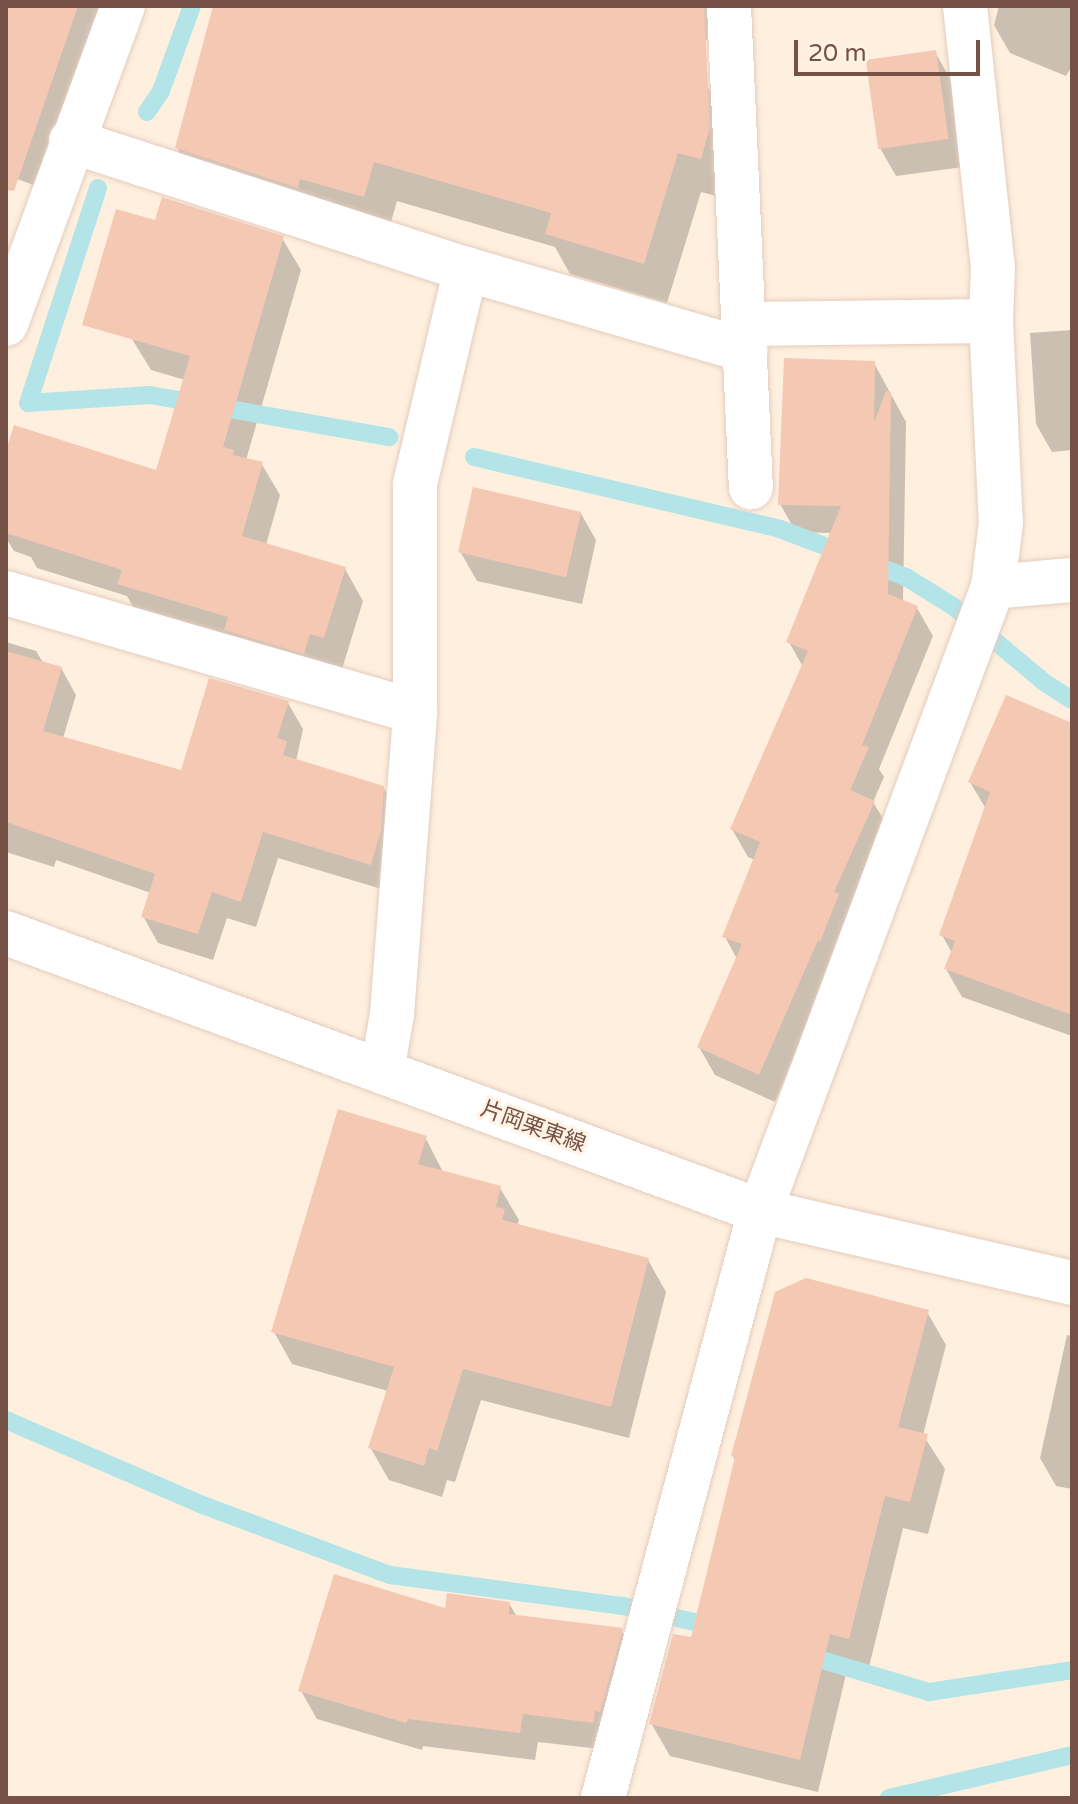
<!DOCTYPE html>
<html>
<head>
<meta charset="utf-8">
<style>
	body { margin:0 }
	#map { position:relative; width:1078px; height:1804px; overflow:hidden; background:#feefde; font-family:"Varela Round","Noto Sans JP",sans-serif }
	div>[style] { position:absolute }
	[style*='--x'] { left:calc(var(--x)*1px); top:calc(var(--y)*1px); width:calc(var(--w)*1px); rotate:calc(var(--a)*1deg) }
	.shadow>* { inset:0; background:#0003 }
	.stream>* { height:18px; margin:-9px; padding:0 9px; transform-origin:9px; border-radius:9px; background:#b2e4e8 }
	.building>* { inset:0; background:#f5c8b4; transform-origin:0 0 }
	.roads { filter:drop-shadow(0 0 2px #e4ccbd) drop-shadow(0 0 2px #e4ccbd) }
	.minor>* { height:44px; margin:-22px; padding:0 22px; transform-origin:22px; border-radius:22px; background:#fff }
	.secondary>* { height:44px; margin:-22px; padding:0 22px; transform-origin:22px; border-radius:22px; background:#fff }
	span { translate:-50% -50%; white-space:nowrap; text-align:center; line-height:1.15; -webkit-text-stroke:6px #fff3e5; paint-order:stroke }
	.street-label { font-size:22px; color:#755245 }
	.frame { position:absolute; inset:0; border:8px solid #755245; pointer-events:none }
	.scale { position:absolute; left:794px; top:40px; width:186px; height:36px; box-sizing:border-box; border:4px solid #755245; border-top:0; padding-left:10px; font-size:24px; line-height:28px; white-space:nowrap; color:#755245; -webkit-text-stroke:6px #fff3e5; paint-order:stroke }
</style>
</head>
<body>
<div id="map">
	<div class="shadow">
		<div style="clip-path:polygon(7px 6px,112px 6px,48px 190px,6px 175px)"></div>
		<div style="clip-path:polygon(215px 6px,716px 6px,730px 36px,628px 53px,706px 84px,730px 124px,724px 198px,701px 192px,667px 303px,570px 274px,555px 247px,397px 201px,387px 236px,200px 189px,177px 148px)"></div>
		<div style="clip-path:polygon(999px 6px,1072px 6px,1072px 66px,1066px 76px,1010px 53px,994px 25px)"></div>
		<div style="clip-path:polygon(935px 52px,951px 80px,963px 167px,896px 176px,880px 148px)"></div>
		<div style="clip-path:polygon(282px 238px,301px 270px,246px 460px,261px 463px,280px 495px,266px 545px,345px 569px,363px 601px,342px 669px,138px 615px,127px 596px,37px 568px,31px 557px,14px 551px,6px 538px,6px 486px,157px 473px,185px 380px,151px 370px,132px 339px)"></div>
		<div style="clip-path:polygon(1072px 330px,1072px 450px,1052px 452px,1036px 424px,1030px 333px)"></div>
		<div style="clip-path:polygon(874px 363px,906px 422px,903px 602px,917px 608px,933px 636px,879px 769px,884px 777px,873px 802px,890px 830px,775px 1102px,715px 1075px,699px 1047px,737px 959px,725px 937px,755px 860px,748px 857px,732px 829px,803px 667px,789px 642px,832px 533px,796px 532px,780px 504px)"></div>
		<div style="clip-path:polygon(580px 512px,596px 540px,582px 604px,477px 581px,461px 553px)"></div>
		<div style="clip-path:polygon(6px 642px,36px 651px,44px 664px,61px 668px,76px 695px,63px 738px,183px 772px,288px 703px,303px 729px,296px 761px,383px 787px,398px 814px,385px 890px,278px 858px,256px 927px,227px 918px,213px 960px,158px 943px,143px 916px,151px 893px,56px 860px,54px 867px,6px 852px)"></div>
		<div style="clip-path:polygon(1072px 728px,1072px 1036px,962px 997px,946px 969px,952px 953px,942px 935px,986px 809px,970px 782px)"></div>
		<div style="clip-path:polygon(425px 1137px,443px 1172px,500px 1188px,519px 1220px,517px 1226px,648px 1260px,666px 1292px,629px 1438px,481px 1400px,455px 1482px,447px 1480px,442px 1497px,389px 1480px,370px 1447px,388px 1391px,292px 1364px,274px 1332px)"></div>
		<div style="clip-path:polygon(927px 1312px,946px 1345px,923px 1435px,945px 1469px,928px 1534px,903px 1528px,868px 1671px,848px 1666px,818px 1792px,670px 1756px,651px 1723px,692px 1639px,736px 1462px,733px 1456px)"></div>
		<div style="clip-path:polygon(1067px 1335px,1072px 1336px,1072px 1489px,1056px 1486px,1040px 1458px)"></div>
		<div style="clip-path:polygon(509px 1603px,517px 1617px,621px 1630px,637px 1658px,609px 1750px,538px 1742px,535px 1760px,423px 1746px,422px 1750px,317px 1719px,301px 1691px,446px 1611px)"></div>
	</div>
	<div class="stream">
		<div style="--x:147;--y:112;--w:25;--a:-56"></div>
		<div style="--x:161;--y:91;--w:90;--a:-70"></div>
		<div style="--x:98;--y:188;--w:226;--a:108"></div>
		<div style="--x:28;--y:403;--w:122;--a:-3.8"></div>
		<div style="--x:150;--y:395;--w:243;--a:10"></div>
		<div style="--x:474;--y:457;--w:314;--a:13.2"></div>
		<div style="--x:780;--y:529;--w:135;--a:20.9"></div>
		<div style="--x:906;--y:577;--w:57;--a:32"></div>
		<div style="--x:954;--y:607;--w:117;--a:39.8"></div>
		<div style="--x:1044;--y:682;--w:33;--a:33"></div>
		<div style="--x:6;--y:1420;--w:211;--a:23.4"></div>
		<div style="--x:200;--y:1504;--w:203;--a:20.5"></div>
		<div style="--x:390;--y:1575;--w:235;--a:7.6"></div>
		<div style="--x:623;--y:1606;--w:96;--a:12.6"></div>
		<div style="--x:802;--y:1654;--w:133;--a:16.7"></div>
		<div style="--x:929;--y:1692;--w:145;--a:-8.7"></div>
		<div style="--x:889;--y:1798;--w:188;--a:-13.2"></div>
	</div>
	<div class="building">
		<div style="clip-path:polygon(6px 6px,78px 6px,14px 191px,6px 190px)"></div>
		<div style="clip-path:polygon(213px 6px,704px 6px,710px 127px,701px 159px,678px 153px,644px 264px,545px 234px,551px 213px,374px 162px,364px 197px,300px 179px,298px 188px,175px 148px)"></div>
		<div style="left:936px;top:50px;width:90px;height:71px;rotate:82deg"></div>
		<div style="clip-path:polygon(162px 197px,284px 236px,223px 447px,234px 450px,233px 455px,263px 462px,242px 536px,346px 567px,324px 638px,310px 634px,304px 654px,224px 630px,228px 617px,117px 584px,122px 570px,6px 533px,6px 451px,14px 425px,156px 470px,190px 356px,82px 325px,116px 209px,155px 220px)"></div>
		<div style="clip-path:polygon(784px 358px,875px 361px,874px 423px,886px 391px,891px 392px,888px 594px,918px 606px,862px 745px,869px 747px,850px 790px,875px 801px,834px 892px,839px 894px,820px 942px,818px 940px,759px 1075px,697px 1047px,742px 944px,722px 937px,760px 842px,730px 829px,808px 651px,786px 642px,841px 506px,778px 505px)"></div>
		<div style="left:473px;top:487px;width:111px;height:67px;rotate:13deg"></div>
		<div style="clip-path:polygon(6px 651px,62px 667px,43px 731px,181px 770px,209px 678px,289px 701px,277px 738px,287px 741px,283px 755px,384px 786px,381px 830px,371px 865px,263px 832px,241px 902px,212px 892px,198px 934px,141px 917px,155px 874px,6px 822px)"></div>
		<div style="clip-path:polygon(1006px 695px,1072px 723px,1072px 1015px,944px 969px,955px 941px,939px 935px,990px 792px,968px 782px)"></div>
		<div style="clip-path:polygon(338px 1109px,427px 1136px,418px 1164px,501px 1186px,496px 1207px,505px 1209px,502px 1220px,649px 1258px,611px 1407px,463px 1369px,437px 1451px,429px 1448px,424px 1466px,368px 1448px,394px 1367px,271px 1332px)"></div>
		<div style="clip-path:polygon(806px 1278px,929px 1310px,898px 1427px,928px 1434px,910px 1502px,885px 1496px,849px 1639px,830px 1634px,800px 1760px,649px 1724px,673px 1634px,691px 1637px,735px 1457px,731px 1456px,775px 1292px)"></div>
		<div style="clip-path:polygon(334px 1574px,445px 1608px,447px 1593px,510px 1602px,509px 1614px,623px 1628px,600px 1712px,595px 1711px,594px 1723px,523px 1714px,520px 1733px,408px 1719px,406px 1723px,298px 1691px)"></div>
	</div>
	<div class="roads">
		<div class="minor">
			<div style="--x:729;--y:6;--w:482;--a:87.4"></div>
			<div style="--x:965;--y:6;--w:262;--a:83.9"></div>
			<div style="--x:993;--y:266;--w:55;--a:92.1"></div>
			<div style="--x:991;--y:321;--w:201;--a:87.2"></div>
			<div style="--x:1001;--y:522;--w:65;--a:97"></div>
			<div style="--x:71;--y:141;--w:415;--a:18"></div>
			<div style="--x:466;--y:269;--w:291;--a:16.2"></div>
			<div style="--x:6;--y:324;--w:339;--a:-69.8"></div>
			<div style="--x:744;--y:324;--w:247;--a:-0.7"></div>
			<div style="--x:6;--y:593;--w:426;--a:16.2"></div>
			<div style="--x:415;--y:712;--w:228;--a:-90"></div>
			<div style="--x:415;--y:484;--w:221;--a:-76.7"></div>
			<div style="--x:382;--y:1072;--w:59;--a:-80.2"></div>
			<div style="--x:392;--y:1014;--w:303;--a:-85.6"></div>
			<div style="--x:603;--y:1798;--w:608;--a:-75.03"></div>
			<div style="--x:760;--y:1211;--w:661;--a:-69.54"></div>
			<div style="--x:991;--y:592;--w:5;--a:-68"></div>
			<div style="--x:993;--y:587;--w:79;--a:-5.1"></div>
		</div>
		<div class="secondary">
			<div style="--x:6;--y:933;--w:804;--a:20.24"></div>
			<div style="--x:760;--y:1211;--w:320;--a:13"></div>
		</div>
	</div>
	<div class="street-label">
		<span style="left:533px;top:1127px;rotate:20deg">片岡栗東線</span>
	</div>
	<div class="frame"></div>
	<div class="scale">20 m</div>
</div>
</body>
</html>
